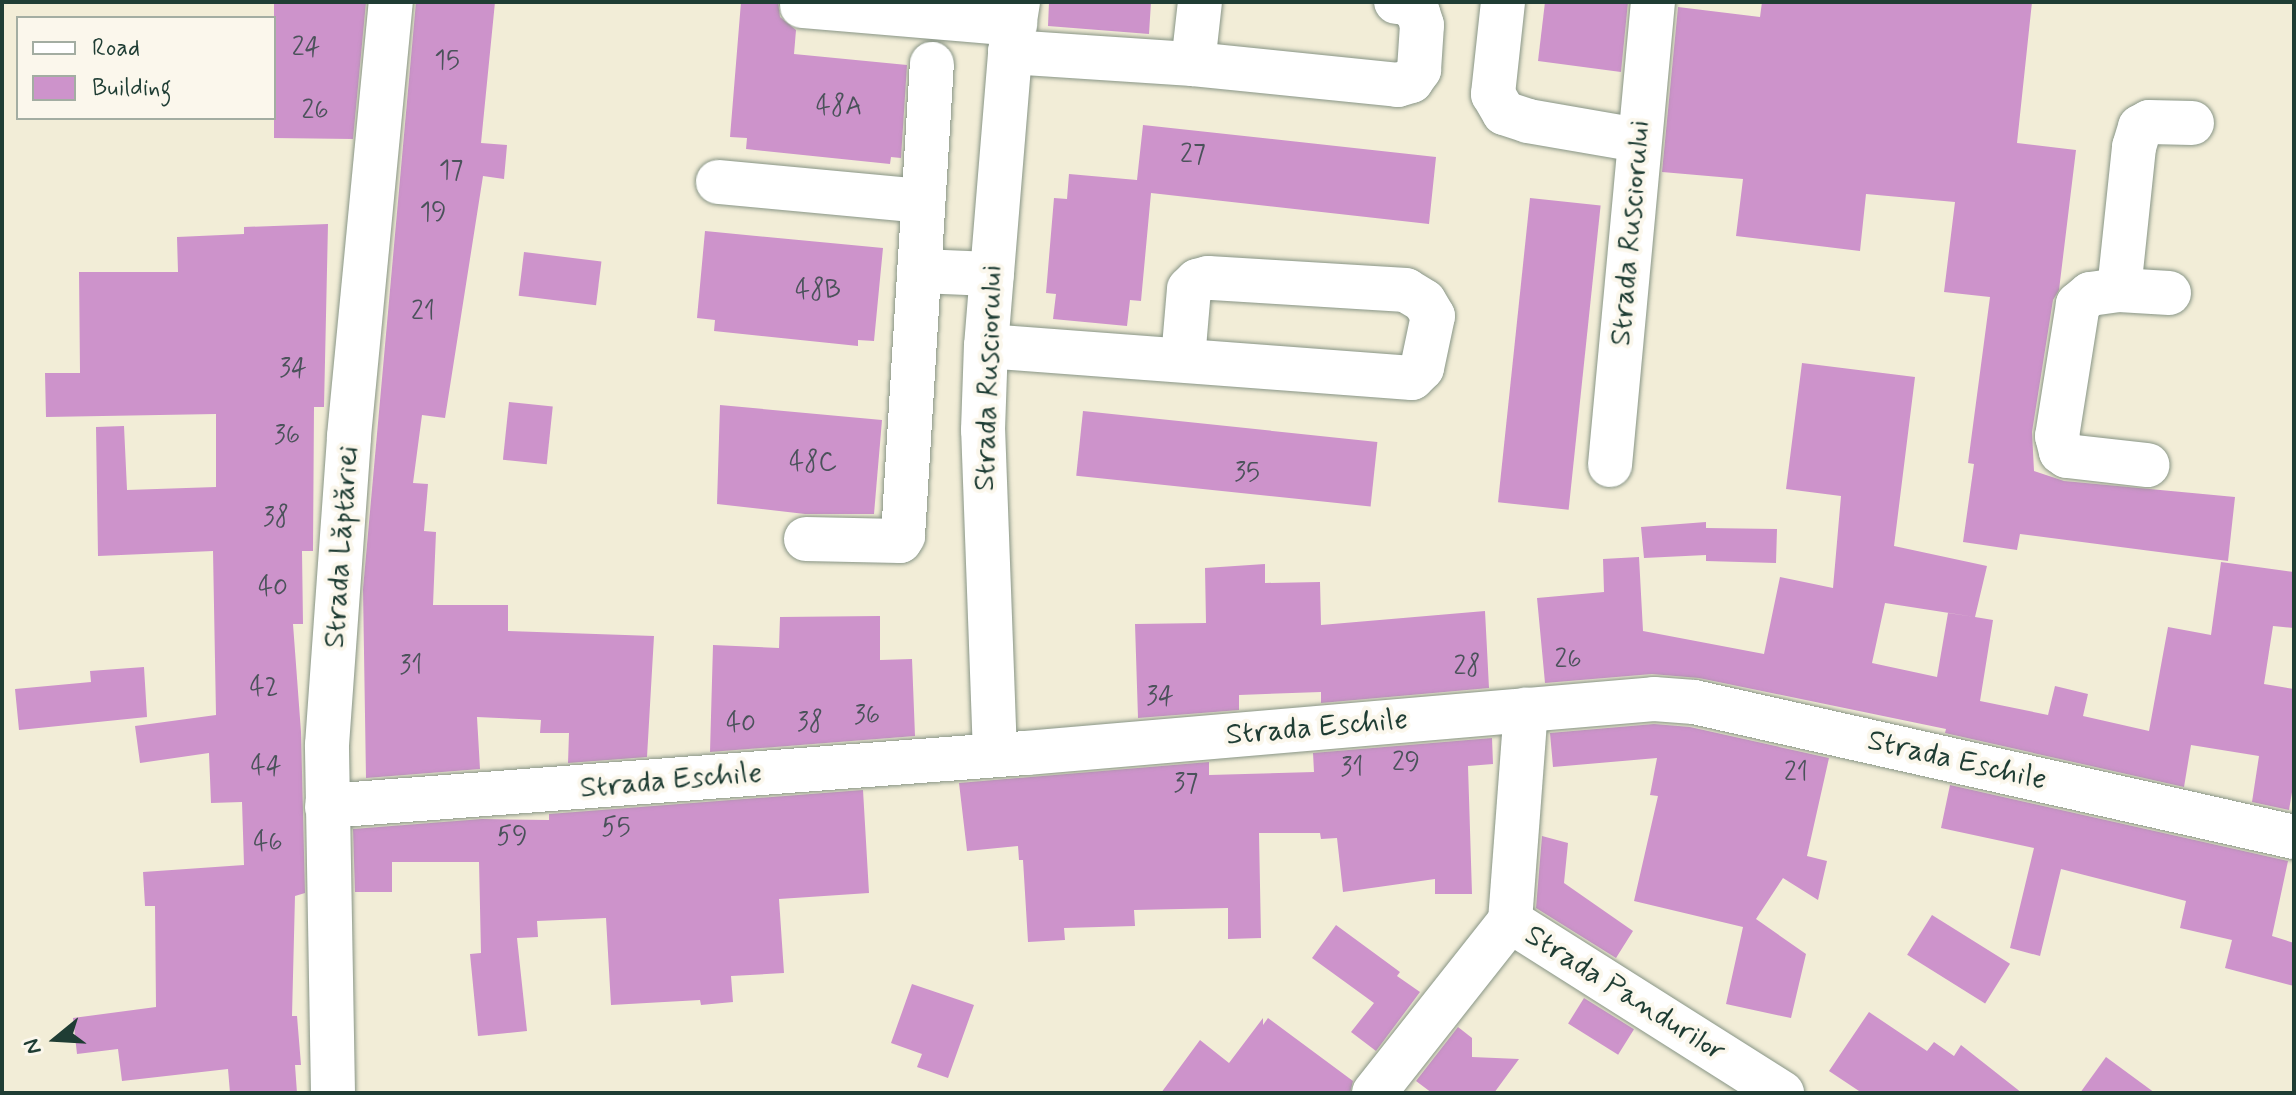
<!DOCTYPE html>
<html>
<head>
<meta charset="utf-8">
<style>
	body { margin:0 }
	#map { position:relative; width:2296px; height:1095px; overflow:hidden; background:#f2edd7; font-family:Mynerve,sans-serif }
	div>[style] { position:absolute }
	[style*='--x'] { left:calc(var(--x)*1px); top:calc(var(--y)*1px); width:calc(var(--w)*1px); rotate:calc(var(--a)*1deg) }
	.building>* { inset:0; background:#cd93cb; transform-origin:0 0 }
	.roads { filter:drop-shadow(0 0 2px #889586) drop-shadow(0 0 2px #889586) }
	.minor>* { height:44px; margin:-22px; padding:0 22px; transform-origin:22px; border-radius:22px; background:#fff }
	span { translate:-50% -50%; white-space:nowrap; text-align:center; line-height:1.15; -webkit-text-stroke:8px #fbf7ec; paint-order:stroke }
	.number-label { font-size:26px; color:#4a525a }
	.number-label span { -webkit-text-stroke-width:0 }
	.street-label { font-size:30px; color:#1f3d34 }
	.frame { position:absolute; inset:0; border:4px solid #1f3d34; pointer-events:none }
	.legend { position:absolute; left:16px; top:16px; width:260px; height:104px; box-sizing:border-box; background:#fbf7ec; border:2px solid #a3ada2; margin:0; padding:10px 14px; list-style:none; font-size:24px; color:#1f3d34 }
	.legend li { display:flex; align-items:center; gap:16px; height:40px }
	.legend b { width:40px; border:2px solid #a3ada2 }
	.north { position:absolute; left:16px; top:999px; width:80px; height:80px; -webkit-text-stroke:6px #fbf7ec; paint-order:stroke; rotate:252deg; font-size:22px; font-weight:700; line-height:32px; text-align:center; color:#1f3d34 }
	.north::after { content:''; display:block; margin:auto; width:28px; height:36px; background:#1f3d34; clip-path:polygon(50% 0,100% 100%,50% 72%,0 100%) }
</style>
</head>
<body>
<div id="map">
	<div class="building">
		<div style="clip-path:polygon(274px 2px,366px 2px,353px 139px,274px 138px)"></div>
		<div style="clip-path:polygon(416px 2px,495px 2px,481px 143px,507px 145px,504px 179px,483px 176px,445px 418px,422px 415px,413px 483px,428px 484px,424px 531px,436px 532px,433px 605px,508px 605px,508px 631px,654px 636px,647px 757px,568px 763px,569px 733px,540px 733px,541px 720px,477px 717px,480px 769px,366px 778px,363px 589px)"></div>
		<div style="clip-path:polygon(741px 2px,778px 2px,780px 17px,796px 30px,794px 54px,907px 65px,901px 158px,891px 157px,890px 164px,746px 149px,747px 138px,730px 137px)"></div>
		<div style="clip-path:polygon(1049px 2px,1151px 2px,1149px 34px,1048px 26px)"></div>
		<div style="clip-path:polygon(1545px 2px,1628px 2px,1621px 72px,1538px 61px)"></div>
		<div style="clip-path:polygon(1762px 2px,2032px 2px,2017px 143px,2076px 150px,2059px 290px,2053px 300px,2032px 432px,2034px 471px,2064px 481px,2235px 497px,2228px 561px,2020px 534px,2017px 550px,1963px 542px,1974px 464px,1968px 463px,1990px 297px,1944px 292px,1955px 202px,1866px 194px,1860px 251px,1736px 236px,1743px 179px,1662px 172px,1678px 7px,1760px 17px)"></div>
		<div style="clip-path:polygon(1143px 125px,1436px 157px,1429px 224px,1151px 193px,1141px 301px,1130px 300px,1127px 326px,1053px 319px,1056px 294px,1046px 293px,1054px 198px,1067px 199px,1069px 174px,1137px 180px)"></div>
		<div style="left:1530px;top:198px;width:71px;height:306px;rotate:6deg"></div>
		<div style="clip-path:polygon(328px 224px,324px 407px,314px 407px,313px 551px,302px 551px,303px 624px,293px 624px,301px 732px,305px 893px,295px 896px,292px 1016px,297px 1016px,301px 1065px,295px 1065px,297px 1093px,230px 1093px,228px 1069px,122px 1081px,118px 1049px,77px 1054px,73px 1018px,156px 1007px,155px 906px,145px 906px,143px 872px,244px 865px,242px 802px,211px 803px,209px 753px,140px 763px,135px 726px,216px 715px,213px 551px,98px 556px,96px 427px,124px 426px,127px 490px,216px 487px,216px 414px,46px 417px,45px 373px,80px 373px,79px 272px,178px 272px,177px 237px,244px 234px,244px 227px)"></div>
		<div style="clip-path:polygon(705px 231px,883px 248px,874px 341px,858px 340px,858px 346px,714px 331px,715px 320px,697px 318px)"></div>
		<div style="left:524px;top:252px;width:78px;height:44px;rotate:7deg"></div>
		<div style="clip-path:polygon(evenodd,1802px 363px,1915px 377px,1894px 546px,1987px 566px,1975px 617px,1993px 620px,1980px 701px,2048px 715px,2055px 686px,2088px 694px,2083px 716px,2149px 731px,2168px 627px,2211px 635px,2221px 562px,2294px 572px,2294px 628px,2273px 626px,2264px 684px,2294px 689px,2294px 780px,2289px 810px,2252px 802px,2259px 756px,2191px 745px,2184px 787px,1945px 733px,1946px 729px,1699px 678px,1652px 674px,1545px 683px,1537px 598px,1604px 592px,1603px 559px,1639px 557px,1643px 631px,1764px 654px,1780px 577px,1833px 588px,1841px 496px,1786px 489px,1802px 363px,1885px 603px,1975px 617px,1948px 613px,1937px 677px,1872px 663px,1885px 603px)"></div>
		<div style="left:509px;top:402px;width:44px;height:58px;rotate:6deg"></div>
		<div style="clip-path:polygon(720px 405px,882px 420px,874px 514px,805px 514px,717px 504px)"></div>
		<div style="left:1083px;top:411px;width:296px;height:65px;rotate:6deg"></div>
		<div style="clip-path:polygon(1706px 522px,1706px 528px,1777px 529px,1776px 563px,1706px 561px,1706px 555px,1644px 558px,1641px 527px)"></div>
		<div style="clip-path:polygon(1265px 564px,1265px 583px,1320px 582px,1321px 625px,1485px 611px,1489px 688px,1321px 703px,1321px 692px,1239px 695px,1239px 710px,1138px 718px,1135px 624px,1206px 623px,1205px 568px)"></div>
		<div style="clip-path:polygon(880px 616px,880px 660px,912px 659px,915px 736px,710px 752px,713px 645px,779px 648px,780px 617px)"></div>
		<div style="clip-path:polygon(144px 667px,147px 717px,19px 730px,15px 689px,91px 682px,90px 671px)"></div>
		<div style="clip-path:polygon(1654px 724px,1690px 727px,1829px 758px,1807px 856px,1827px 861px,1818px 900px,1783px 878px,1756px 919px,1806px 954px,1791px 1018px,1726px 1004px,1743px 927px,1634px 901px,1658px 796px,1650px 795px,1657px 758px,1553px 767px,1550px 733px)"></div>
		<div style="clip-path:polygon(1492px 738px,1493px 764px,1468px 766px,1472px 894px,1435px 894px,1435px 879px,1343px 892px,1337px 838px,1321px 839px,1320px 833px,1259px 833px,1261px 938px,1228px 939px,1228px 908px,1134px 910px,1135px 926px,1064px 928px,1065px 940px,1028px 942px,1023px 860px,1019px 860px,1018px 846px,967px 851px,959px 783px,1209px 762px,1209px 775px,1314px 772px,1313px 753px)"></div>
		<div style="clip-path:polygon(1950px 785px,2288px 861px,2272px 936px,2294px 943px,2294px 986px,2225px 968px,2232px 940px,2180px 928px,2186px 901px,2061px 869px,2040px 956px,2010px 948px,2034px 848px,1941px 828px)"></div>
		<div style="clip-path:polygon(863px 790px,869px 893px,779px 899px,784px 973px,731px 976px,733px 1002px,701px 1005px,700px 1000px,611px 1005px,606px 918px,537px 921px,538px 937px,517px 938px,527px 1031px,478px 1036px,470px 954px,481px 953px,479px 862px,392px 862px,392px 892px,355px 892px,353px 829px,482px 819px,549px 820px,549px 814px)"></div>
		<div style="clip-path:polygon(1542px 836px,1568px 843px,1564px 883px,1633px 931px,1616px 958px,1536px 908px)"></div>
		<div style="left:1932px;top:915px;width:92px;height:47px;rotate:32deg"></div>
		<div style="clip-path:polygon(1336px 925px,1400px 972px,1397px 976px,1420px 992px,1376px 1051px,1351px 1032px,1374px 1003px,1312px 958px)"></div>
		<div style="clip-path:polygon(912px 984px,974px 1005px,948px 1078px,917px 1067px,922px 1054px,891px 1043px)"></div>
		<div style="left:1584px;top:998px;width:59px;height:30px;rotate:32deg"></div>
		<div style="clip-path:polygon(1869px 1012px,1927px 1051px,1934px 1042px,1954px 1056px,1961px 1045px,2022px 1093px,1862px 1093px,1829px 1071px)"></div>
		<div style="clip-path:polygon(1263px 1018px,1263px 1025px,1268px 1018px,1353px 1081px,1350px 1093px,1161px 1093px,1200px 1040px,1229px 1063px)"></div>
		<div style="clip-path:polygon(1458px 1027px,1472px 1038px,1472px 1057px,1519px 1059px,1494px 1093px,1432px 1093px,1416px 1081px)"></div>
		<div style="clip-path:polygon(2106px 1057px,2155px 1093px,2080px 1093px)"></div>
	</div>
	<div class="roads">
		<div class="minor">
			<div style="--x:1503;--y:2;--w:93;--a:96.2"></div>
			<div style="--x:1493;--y:94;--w:22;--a:60"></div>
			<div style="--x:1504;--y:113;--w:25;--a:18"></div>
			<div style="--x:1528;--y:121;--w:112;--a:9.8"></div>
			<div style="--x:802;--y:6;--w:214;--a:4.8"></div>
			<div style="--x:1010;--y:52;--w:183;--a:3.8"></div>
			<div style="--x:1193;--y:64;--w:206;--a:5.8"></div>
			<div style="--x:1398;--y:85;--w:14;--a:-17"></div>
			<div style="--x:1411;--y:81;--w:14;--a:-54"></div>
			<div style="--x:1419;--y:70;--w:45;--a:-86.2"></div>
			<div style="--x:1422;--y:25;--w:13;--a:-108"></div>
			<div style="--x:1418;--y:13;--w:14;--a:-135"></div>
			<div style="--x:1408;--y:3;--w:12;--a:-175"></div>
			<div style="--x:1193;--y:64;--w:62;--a:-83.6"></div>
			<div style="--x:718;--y:182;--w:206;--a:5.3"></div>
			<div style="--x:919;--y:271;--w:73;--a:2.4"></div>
			<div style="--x:2119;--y:290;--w:29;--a:172"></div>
			<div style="--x:2090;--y:294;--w:16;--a:140"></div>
			<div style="--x:2078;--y:304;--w:134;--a:99"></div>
			<div style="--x:2057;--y:436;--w:16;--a:76"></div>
			<div style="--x:2061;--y:452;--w:7;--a:34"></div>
			<div style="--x:2067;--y:456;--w:81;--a:6.4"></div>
			<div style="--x:2169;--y:293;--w:50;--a:-176.6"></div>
			<div style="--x:2119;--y:290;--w:144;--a:-84"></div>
			<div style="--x:2134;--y:147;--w:21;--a:-73"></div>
			<div style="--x:2140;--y:127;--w:10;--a:-29"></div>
			<div style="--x:2149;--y:122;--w:43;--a:1.3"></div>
			<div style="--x:986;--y:346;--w:427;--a:4.3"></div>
			<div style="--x:1412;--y:378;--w:14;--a:-45"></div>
			<div style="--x:1422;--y:368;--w:53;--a:-78.1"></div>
			<div style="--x:1433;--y:316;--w:17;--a:-121"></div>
			<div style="--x:1424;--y:301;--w:21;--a:-149"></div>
			<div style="--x:1406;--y:290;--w:198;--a:-176.5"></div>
			<div style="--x:1208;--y:278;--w:11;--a:165"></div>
			<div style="--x:1197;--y:281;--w:11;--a:135"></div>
			<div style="--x:1189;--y:289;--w:70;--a:94.9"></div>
			<div style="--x:1610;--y:465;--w:465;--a:-84.7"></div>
			<div style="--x:806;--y:539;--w:94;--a:1.2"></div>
			<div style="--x:900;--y:541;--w:6;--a:-59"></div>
			<div style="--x:903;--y:536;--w:473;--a:-86.5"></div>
			<div style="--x:995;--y:754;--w:324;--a:-92.1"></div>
			<div style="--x:983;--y:430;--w:84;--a:-88"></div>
			<div style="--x:986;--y:346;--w:295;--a:-85.3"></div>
			<div style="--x:1010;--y:52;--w:51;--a:-80.9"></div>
			<div style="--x:327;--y:806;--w:701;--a:-4.34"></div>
			<div style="--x:1026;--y:753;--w:630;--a:-4.91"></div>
			<div style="--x:1654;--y:699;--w:40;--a:4.3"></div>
			<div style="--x:1694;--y:702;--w:615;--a:12.68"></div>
			<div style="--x:1510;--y:921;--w:322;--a:32.3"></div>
			<div style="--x:333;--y:1093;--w:348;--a:-91"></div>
			<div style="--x:327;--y:745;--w:310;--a:-85.9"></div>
			<div style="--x:349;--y:436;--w:436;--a:-84.5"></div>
			<div style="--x:1374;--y:1093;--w:219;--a:-51.7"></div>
			<div style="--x:1510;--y:921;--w:212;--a:-85.7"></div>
		</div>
	</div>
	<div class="number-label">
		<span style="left:306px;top:49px">24</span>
		<span style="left:447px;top:62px">15</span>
		<span style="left:839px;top:108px">48A</span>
		<span style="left:315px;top:112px">26</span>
		<span style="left:1193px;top:156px">27</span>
		<span style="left:451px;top:172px">17</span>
		<span style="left:433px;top:214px">19</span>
		<span style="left:818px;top:292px">48B</span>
		<span style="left:423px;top:313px">21</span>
		<span style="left:293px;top:370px">34</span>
		<span style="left:287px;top:437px">36</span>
		<span style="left:813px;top:464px">48C</span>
		<span style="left:1247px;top:474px">35</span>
		<span style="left:276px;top:519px">38</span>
		<span style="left:273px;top:589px">40</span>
		<span style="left:1568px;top:661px">26</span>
		<span style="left:411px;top:667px">31</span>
		<span style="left:1467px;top:668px">28</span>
		<span style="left:264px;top:689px">42</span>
		<span style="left:1160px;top:698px">34</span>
		<span style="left:867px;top:717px">36</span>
		<span style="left:810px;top:724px">38</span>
		<span style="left:741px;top:725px">40</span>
		<span style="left:1406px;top:764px">29</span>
		<span style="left:266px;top:768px">44</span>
		<span style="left:1352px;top:769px">31</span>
		<span style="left:1796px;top:774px">21</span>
		<span style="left:1186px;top:785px">37</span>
		<span style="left:616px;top:829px">55</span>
		<span style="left:512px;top:838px">59</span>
		<span style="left:268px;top:844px">46</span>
	</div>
	<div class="street-label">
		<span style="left:1631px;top:233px;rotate:-85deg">Strada Rusciorului</span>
		<span style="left:989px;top:378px;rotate:-88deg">Strada Rusciorului</span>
		<span style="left:342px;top:547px;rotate:-86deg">Strada Lăptăriei</span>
		<span style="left:1317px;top:728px;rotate:-5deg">Strada Eschile</span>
		<span style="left:1957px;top:761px;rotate:13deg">Strada Eschile</span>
		<span style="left:671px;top:781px;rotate:-5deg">Strada Eschile</span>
		<span style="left:1625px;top:994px;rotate:32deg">Strada Pandurilor</span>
	</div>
	<div class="frame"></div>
	<ul class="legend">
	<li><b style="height:10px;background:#fff"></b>Road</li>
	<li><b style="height:22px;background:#cd93cb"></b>Building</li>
	</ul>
	<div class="north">N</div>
</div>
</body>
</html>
